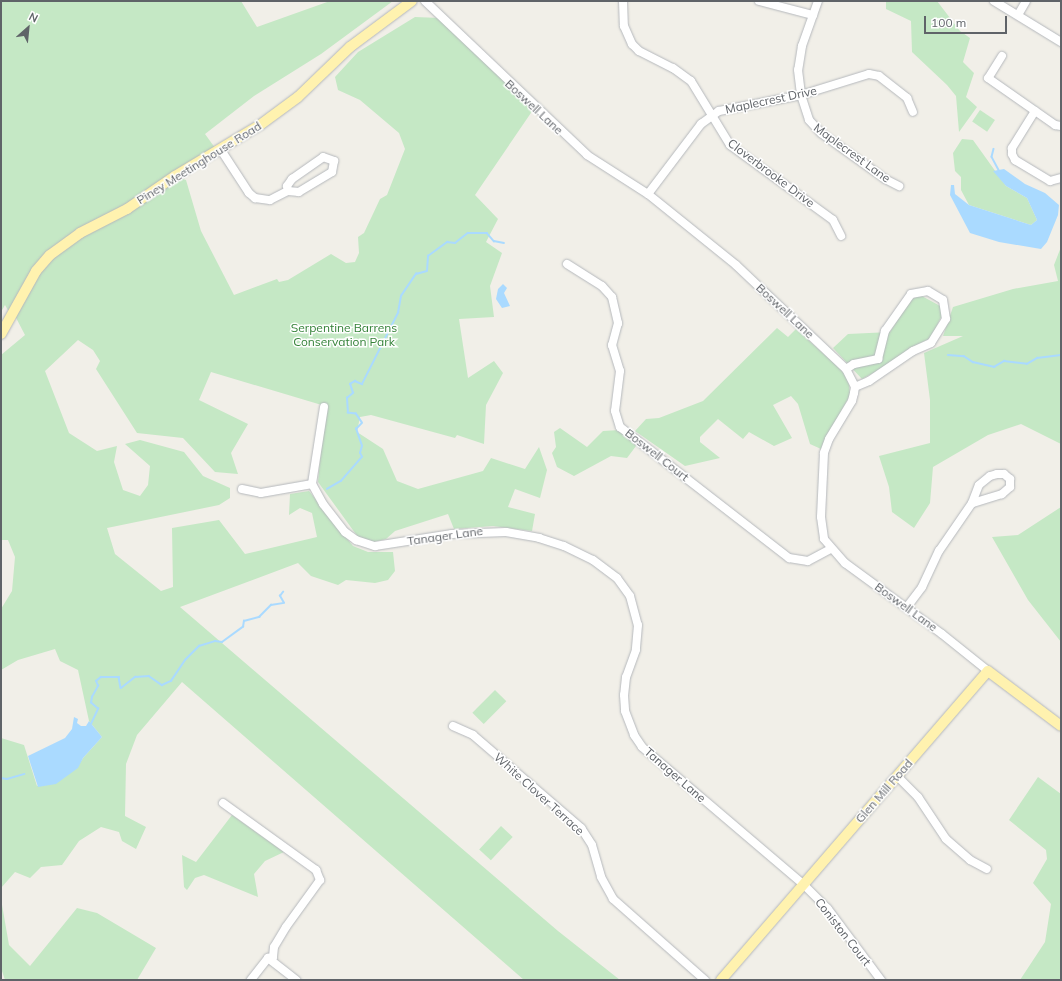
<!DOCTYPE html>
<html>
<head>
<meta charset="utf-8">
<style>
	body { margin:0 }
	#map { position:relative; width:1062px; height:981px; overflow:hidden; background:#f1efe8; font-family:Mulish,sans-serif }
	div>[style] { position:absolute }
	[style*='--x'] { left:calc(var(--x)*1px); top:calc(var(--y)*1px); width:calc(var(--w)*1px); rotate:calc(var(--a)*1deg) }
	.green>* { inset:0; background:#c5e8c5; transform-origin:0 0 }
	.water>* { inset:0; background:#aadaff }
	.stream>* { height:1.5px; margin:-0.75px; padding:0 0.75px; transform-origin:0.75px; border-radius:0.75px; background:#aadaff }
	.roads { filter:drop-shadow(0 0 1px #b5b8bc) drop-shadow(0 0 1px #b5b8bc) }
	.minor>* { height:8px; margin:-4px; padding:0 4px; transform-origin:4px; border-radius:4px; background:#fff }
	.major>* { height:10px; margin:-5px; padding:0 5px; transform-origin:5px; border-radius:5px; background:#fff2af }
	span { translate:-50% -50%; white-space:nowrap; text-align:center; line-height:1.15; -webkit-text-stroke:3px #fff; paint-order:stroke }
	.street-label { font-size:12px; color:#5f6368 }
	.park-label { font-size:12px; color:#348238 }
	.frame { position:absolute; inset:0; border:2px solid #5f6368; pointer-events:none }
	.north { position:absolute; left:8px; top:8px; width:40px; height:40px; -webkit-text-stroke:3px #fff; paint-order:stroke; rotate:27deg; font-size:11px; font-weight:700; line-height:16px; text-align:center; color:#5f6368 }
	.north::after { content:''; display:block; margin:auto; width:14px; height:18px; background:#5f6368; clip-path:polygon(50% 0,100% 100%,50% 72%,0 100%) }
	.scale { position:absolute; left:924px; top:16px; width:83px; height:18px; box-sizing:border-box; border:2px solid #5f6368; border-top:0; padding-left:5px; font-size:12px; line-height:14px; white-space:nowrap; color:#5f6368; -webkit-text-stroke:3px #fff; paint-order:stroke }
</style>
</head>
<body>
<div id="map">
	<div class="green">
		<div style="clip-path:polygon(1px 1px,241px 1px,257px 27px,330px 1px,393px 1px,321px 54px,254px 96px,205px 134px,218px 152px,176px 177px,186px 180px,201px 231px,234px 295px,277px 279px,279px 282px,288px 280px,331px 254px,346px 263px,355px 262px,359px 253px,358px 237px,364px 233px,380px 199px,387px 195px,405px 149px,399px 133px,360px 100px,338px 90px,335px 77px,358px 52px,415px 17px,440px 18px,535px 107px,475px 195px,498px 219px,486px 242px,502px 253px,490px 286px,494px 317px,459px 319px,468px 378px,494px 361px,503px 373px,486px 405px,484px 444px,457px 435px,455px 438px,371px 415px,360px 417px,357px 432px,383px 449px,397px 481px,418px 489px,483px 471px,491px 458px,525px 469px,539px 447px,547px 470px,540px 498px,515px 489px,508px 507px,535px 514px,532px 531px,493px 526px,454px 529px,448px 514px,395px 531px,386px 539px,374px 542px,358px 537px,318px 482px,325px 406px,211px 372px,199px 400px,248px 424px,231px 453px,238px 474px,215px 472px,183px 438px,137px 433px,96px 369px,100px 361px,93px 350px,78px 340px,45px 371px,69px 433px,97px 451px,117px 446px,114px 462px,123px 490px,140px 496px,148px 485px,150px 466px,125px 444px,140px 440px,184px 452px,203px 476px,230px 488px,230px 498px,219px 505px,107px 528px,115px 554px,161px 591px,173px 587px,172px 528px,219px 520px,245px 554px,317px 537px,312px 513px,300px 508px,289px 515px,290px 494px,309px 491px,353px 546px,368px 552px,393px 552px,395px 571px,388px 580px,375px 583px,346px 580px,338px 585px,311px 576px,298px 563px,180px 607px,558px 931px,620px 980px,524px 980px,182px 682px,137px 735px,126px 764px,125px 816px,146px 827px,136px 849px,122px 841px,119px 832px,101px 827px,79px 841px,62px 865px,41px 867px,30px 878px,15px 872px,1px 888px,1px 738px,24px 745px,37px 786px,78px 766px,83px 758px,102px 737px,89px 721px,78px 670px,60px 661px,55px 649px,18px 660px,1px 670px,1px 609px,12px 591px,15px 557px,8px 540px,1px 540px,1px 355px,25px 335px,13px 312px,9px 312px,5px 305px,1px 312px)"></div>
		<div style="clip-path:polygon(886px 1px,937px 1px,960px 31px,970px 38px,963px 62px,974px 73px,966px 97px,977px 107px,959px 132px,956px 96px,947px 85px,912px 52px,911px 21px,886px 9px)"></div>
		<div style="left:980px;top:110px;width:18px;height:14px;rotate:34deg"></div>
		<div style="clip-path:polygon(962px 139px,973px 140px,1006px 186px,1027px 198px,1037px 220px,1031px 225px,969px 205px,961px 190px,961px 177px,955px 171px,953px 153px)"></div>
		<div style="clip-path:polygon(1061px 247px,1061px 444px,1021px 424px,988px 435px,933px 467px,930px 503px,914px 528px,892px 512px,889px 487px,879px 456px,930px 443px,930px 400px,924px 353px,963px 336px,943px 336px,953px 307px,1013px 289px,1058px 281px,1054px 265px)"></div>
		<div style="clip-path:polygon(920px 295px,942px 307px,942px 315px,931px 338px,914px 346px,901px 358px,862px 379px,833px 348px,848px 334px,890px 332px,909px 301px)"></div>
		<div style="clip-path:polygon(777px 328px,788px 337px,796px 329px,845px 373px,849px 384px,850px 395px,821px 449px,810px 444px,798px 404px,791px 396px,773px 405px,792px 438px,774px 446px,749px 432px,743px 439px,718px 419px,700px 437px,700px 442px,720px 458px,685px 466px,635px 431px,646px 419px,659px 418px,703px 401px)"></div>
		<div style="clip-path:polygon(560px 428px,587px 447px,603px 431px,620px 430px,636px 446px,627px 458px,611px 456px,574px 476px,557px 467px,552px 453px,556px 447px,554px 432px)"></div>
		<div style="clip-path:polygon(1061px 507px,1061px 642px,1028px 600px,992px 537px,1018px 535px)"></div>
		<div style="left:495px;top:690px;width:16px;height:32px;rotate:45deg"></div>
		<div style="clip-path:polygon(1038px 777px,1061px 794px,1061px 980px,1020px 980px,1045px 942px,1051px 904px,1033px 883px,1047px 859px,1046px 850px,1009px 820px)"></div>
		<div style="clip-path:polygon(232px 815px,284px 852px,265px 861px,254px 874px,258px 897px,204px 875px,195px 878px,187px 890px,184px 887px,182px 855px,196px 862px)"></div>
		<div style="left:501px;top:826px;width:16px;height:32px;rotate:43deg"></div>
		<div style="clip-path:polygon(1px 899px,9px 945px,30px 966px,77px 908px,97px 913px,156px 948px,137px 980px,5px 980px,1px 968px)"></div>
	</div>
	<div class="water">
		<div style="clip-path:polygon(1004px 169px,1025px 184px,1045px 193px,1059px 205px,1058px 215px,1047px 242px,1041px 249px,999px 242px,970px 233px,950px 195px,951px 185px,954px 185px,955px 194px,969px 205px,1031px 225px,1037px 220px,1027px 198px,1006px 186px,993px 171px)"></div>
		<div style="clip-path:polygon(503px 284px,507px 288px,504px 293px,510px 306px,502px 308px,496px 299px,498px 289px)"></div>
		<div style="clip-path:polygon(74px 717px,78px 719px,77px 723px,81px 726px,86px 726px,89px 721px,102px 737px,83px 758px,78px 768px,56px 784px,38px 787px,28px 756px,65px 738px,72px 729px)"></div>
	</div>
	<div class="stream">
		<div style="--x:994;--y:149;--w:8;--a:104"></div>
		<div style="--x:992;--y:157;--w:15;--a:62"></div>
		<div style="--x:948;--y:355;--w:16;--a:4"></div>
		<div style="--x:964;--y:356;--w:11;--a:34"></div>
		<div style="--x:973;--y:362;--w:22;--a:13"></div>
		<div style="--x:994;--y:367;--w:12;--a:-31"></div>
		<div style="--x:1004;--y:361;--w:23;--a:7"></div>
		<div style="--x:1027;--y:364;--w:12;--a:-31"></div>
		<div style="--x:1037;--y:358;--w:24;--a:-7"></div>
		<div style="--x:327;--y:489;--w:16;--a:-30"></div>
		<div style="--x:341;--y:481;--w:32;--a:-49"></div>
		<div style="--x:362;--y:457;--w:4;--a:-117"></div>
		<div style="--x:360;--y:453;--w:7;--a:-74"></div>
		<div style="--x:362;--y:446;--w:18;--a:-109"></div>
		<div style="--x:356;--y:429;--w:8;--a:-45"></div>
		<div style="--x:362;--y:423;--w:11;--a:-124"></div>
		<div style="--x:356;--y:414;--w:8;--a:-173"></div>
		<div style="--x:348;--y:413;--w:15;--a:-94"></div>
		<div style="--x:347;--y:398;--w:8;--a:-40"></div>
		<div style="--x:353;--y:393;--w:9;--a:-108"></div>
		<div style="--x:350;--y:384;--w:6;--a:-31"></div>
		<div style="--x:355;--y:381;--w:8;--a:23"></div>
		<div style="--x:362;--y:384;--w:80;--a:-63.1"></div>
		<div style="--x:398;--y:313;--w:17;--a:-80"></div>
		<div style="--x:401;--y:296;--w:27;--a:-56"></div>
		<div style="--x:416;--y:274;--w:11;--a:-15"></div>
		<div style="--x:427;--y:271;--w:15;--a:-86"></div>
		<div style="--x:428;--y:256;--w:24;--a:-36"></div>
		<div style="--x:447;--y:242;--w:8;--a:7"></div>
		<div style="--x:455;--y:243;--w:16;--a:-38"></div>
		<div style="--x:468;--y:233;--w:19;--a:0"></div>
		<div style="--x:487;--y:233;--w:11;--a:49"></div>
		<div style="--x:494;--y:241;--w:10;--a:11"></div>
		<div style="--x:91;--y:724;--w:17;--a:-65"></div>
		<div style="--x:98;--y:709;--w:9;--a:-139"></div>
		<div style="--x:91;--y:703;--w:6;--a:-81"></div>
		<div style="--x:92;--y:697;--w:13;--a:-61"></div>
		<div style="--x:98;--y:686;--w:5;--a:-112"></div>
		<div style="--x:96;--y:681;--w:6;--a:-39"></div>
		<div style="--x:101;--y:677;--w:18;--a:0"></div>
		<div style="--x:119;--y:677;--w:11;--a:80"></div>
		<div style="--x:121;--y:688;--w:18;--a:-38"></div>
		<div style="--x:135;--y:677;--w:14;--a:-4"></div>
		<div style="--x:149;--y:676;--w:16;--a:35"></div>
		<div style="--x:162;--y:685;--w:10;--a:-24"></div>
		<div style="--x:171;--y:681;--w:25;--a:-56"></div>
		<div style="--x:185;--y:660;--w:20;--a:-45"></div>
		<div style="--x:199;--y:646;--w:17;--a:-17"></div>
		<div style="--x:215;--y:641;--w:7;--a:8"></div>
		<div style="--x:222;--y:642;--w:26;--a:-36"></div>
		<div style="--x:243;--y:627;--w:6;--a:-81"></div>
		<div style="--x:244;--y:621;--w:16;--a:-15"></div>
		<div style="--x:259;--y:617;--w:17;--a:-45"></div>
		<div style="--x:271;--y:605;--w:13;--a:-9"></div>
		<div style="--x:284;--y:603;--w:8;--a:-120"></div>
		<div style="--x:280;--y:596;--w:5;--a:-53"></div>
		<div style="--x:1;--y:778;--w:6;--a:9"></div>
		<div style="--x:7;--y:779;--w:18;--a:-16"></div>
	</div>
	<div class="roads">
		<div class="minor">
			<div style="--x:425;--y:1;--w:224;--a:43.5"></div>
			<div style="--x:587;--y:155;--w:72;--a:32.6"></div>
			<div style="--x:648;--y:194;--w:113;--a:38.9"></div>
			<div style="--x:736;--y:265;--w:151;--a:43.4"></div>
			<div style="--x:846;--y:369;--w:20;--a:63"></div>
			<div style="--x:855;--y:387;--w:6;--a:99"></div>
			<div style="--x:854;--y:393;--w:8;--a:104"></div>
			<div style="--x:852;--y:401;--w:44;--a:121.2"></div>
			<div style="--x:829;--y:439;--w:15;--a:110"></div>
			<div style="--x:824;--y:453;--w:64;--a:92.7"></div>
			<div style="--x:821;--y:517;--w:22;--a:82"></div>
			<div style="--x:824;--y:539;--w:32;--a:49"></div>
			<div style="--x:845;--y:563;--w:120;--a:36.2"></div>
			<div style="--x:942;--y:634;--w:59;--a:38.8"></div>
			<div style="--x:623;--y:1;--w:25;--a:88"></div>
			<div style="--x:624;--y:26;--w:20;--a:66"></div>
			<div style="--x:632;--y:44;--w:10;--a:45"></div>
			<div style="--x:639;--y:51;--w:38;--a:27"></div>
			<div style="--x:673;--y:68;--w:22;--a:36"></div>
			<div style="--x:691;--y:81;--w:75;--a:58.6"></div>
			<div style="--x:730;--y:145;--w:127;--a:36.1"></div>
			<div style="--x:833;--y:220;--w:18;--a:63"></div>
			<div style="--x:759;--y:1;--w:56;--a:14.5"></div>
			<div style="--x:818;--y:1;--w:48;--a:109.6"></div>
			<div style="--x:802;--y:46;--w:24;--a:99"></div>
			<div style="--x:798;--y:70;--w:25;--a:83"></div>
			<div style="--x:801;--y:95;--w:26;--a:72"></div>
			<div style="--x:809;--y:120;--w:18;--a:47"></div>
			<div style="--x:821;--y:133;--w:79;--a:35.7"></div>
			<div style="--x:885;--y:179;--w:16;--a:27"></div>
			<div style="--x:994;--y:1;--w:79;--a:31.5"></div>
			<div style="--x:1018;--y:15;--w:16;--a:-60"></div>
			<div style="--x:1002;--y:56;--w:26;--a:122"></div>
			<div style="--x:988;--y:78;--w:82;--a:35"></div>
			<div style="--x:1055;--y:125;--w:6;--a:9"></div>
			<div style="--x:1035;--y:111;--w:44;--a:121.9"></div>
			<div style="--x:1012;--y:148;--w:6;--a:90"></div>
			<div style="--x:1012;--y:154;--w:7;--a:63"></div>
			<div style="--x:1015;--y:160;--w:41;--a:31"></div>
			<div style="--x:1050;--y:181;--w:11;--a:-15"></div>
			<div style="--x:221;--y:150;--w:51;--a:56.9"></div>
			<div style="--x:249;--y:193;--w:8;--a:40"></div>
			<div style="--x:255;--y:198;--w:15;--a:8"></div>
			<div style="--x:270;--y:200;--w:20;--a:-27"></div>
			<div style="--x:323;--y:157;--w:12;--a:20"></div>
			<div style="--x:334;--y:161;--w:11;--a:100"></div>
			<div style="--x:332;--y:172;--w:39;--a:149"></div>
			<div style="--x:299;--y:192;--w:11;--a:-175"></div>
			<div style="--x:288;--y:191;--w:5;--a:-101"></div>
			<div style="--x:287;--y:186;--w:9;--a:-54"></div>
			<div style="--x:292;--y:179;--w:38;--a:-35"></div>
			<div style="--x:648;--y:194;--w:88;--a:-52.9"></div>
			<div style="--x:701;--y:124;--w:22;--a:-36"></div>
			<div style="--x:719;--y:111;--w:84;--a:-11"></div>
			<div style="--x:801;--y:95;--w:71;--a:-17.2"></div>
			<div style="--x:869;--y:74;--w:10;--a:11"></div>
			<div style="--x:879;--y:76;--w:36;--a:38"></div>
			<div style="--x:907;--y:98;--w:15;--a:67"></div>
			<div style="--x:567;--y:264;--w:41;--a:32.2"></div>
			<div style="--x:602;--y:286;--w:15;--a:48"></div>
			<div style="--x:612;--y:297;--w:27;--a:77"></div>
			<div style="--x:618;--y:323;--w:23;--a:105"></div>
			<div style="--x:612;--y:345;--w:27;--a:73"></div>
			<div style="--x:620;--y:371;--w:40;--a:97.1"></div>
			<div style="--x:615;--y:411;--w:17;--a:73"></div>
			<div style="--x:620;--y:427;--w:214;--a:37.8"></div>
			<div style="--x:789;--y:558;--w:19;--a:9"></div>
			<div style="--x:808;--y:561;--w:26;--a:-28"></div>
			<div style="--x:846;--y:369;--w:9;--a:-32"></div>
			<div style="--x:854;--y:364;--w:25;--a:-12"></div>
			<div style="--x:878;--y:359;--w:29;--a:-76"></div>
			<div style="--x:885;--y:331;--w:45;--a:-54.9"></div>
			<div style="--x:911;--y:294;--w:17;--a:-10"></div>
			<div style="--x:928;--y:291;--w:17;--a:31"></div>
			<div style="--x:943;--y:300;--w:19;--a:81"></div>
			<div style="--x:946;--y:319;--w:28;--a:122"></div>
			<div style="--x:931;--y:343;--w:20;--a:156"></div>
			<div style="--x:913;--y:351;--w:53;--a:145.7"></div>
			<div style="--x:869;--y:381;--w:15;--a:157"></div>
			<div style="--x:324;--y:407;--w:78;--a:98.9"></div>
			<div style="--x:312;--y:484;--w:23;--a:61"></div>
			<div style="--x:323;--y:504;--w:36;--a:52"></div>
			<div style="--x:345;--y:532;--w:14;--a:36"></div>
			<div style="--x:356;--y:540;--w:20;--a:18"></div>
			<div style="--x:375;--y:546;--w:78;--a:-8.9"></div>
			<div style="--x:452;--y:534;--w:54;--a:-2.1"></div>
			<div style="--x:506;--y:532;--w:34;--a:10"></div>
			<div style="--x:539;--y:538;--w:26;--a:18"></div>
			<div style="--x:564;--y:546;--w:32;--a:26"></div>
			<div style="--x:593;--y:560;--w:30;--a:37"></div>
			<div style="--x:617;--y:578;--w:22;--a:54"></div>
			<div style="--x:630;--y:596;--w:30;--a:75"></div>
			<div style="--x:638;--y:625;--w:25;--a:95"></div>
			<div style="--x:636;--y:650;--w:29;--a:110"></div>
			<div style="--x:626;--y:677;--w:18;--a:96"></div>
			<div style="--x:624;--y:695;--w:16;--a:86"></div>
			<div style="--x:625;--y:711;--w:26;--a:69"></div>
			<div style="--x:634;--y:735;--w:14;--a:56"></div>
			<div style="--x:642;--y:747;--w:211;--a:40.4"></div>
			<div style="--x:803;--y:884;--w:35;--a:45"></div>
			<div style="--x:828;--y:909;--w:89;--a:53.3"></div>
			<div style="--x:242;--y:489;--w:19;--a:12"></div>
			<div style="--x:261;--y:493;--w:52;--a:-10"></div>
			<div style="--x:907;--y:607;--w:25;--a:-53"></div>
			<div style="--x:922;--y:587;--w:40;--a:-65"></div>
			<div style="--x:939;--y:551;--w:58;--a:-55.5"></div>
			<div style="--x:972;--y:503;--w:19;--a:-69"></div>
			<div style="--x:979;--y:485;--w:14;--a:-39"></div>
			<div style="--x:990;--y:476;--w:7;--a:-16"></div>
			<div style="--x:997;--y:474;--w:7;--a:0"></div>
			<div style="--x:1004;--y:474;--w:8;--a:40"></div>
			<div style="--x:1010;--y:479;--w:8;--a:90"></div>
			<div style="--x:1010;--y:487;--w:11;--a:139"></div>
			<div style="--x:1002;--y:494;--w:31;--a:163"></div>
			<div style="--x:453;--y:726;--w:22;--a:24"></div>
			<div style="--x:473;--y:735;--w:143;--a:40.7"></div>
			<div style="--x:581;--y:828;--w:20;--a:57"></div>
			<div style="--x:592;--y:845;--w:33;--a:74"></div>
			<div style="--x:601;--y:877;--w:25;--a:61"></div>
			<div style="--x:613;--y:899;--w:123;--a:41.4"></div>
			<div style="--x:897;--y:776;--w:30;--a:45"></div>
			<div style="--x:918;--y:797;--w:50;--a:56.3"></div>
			<div style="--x:946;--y:839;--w:32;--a:41"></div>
			<div style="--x:970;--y:860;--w:19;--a:28"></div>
			<div style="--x:223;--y:803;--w:115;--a:35.8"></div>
			<div style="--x:316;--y:870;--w:11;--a:68"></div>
			<div style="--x:320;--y:880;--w:58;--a:125.9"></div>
			<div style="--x:286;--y:927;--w:23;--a:121"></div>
			<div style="--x:274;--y:947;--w:10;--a:96"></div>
			<div style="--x:273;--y:957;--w:5;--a:169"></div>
			<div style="--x:268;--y:958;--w:28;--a:128"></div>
			<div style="--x:268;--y:958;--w:36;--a:38"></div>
		</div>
		<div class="major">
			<div style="--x:1;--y:334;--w:72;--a:-60.9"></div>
			<div style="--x:36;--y:271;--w:21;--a:-49"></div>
			<div style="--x:50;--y:255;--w:37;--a:-36"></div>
			<div style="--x:80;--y:233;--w:53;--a:-27.1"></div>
			<div style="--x:127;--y:209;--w:58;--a:-34.5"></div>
			<div style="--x:175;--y:176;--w:99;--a:-31"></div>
			<div style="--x:260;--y:125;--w:47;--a:-36.4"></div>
			<div style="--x:298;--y:97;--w:72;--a:-43.9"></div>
			<div style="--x:350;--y:47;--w:77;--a:-36.6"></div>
			<div style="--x:721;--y:980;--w:408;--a:-49.2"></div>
			<div style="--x:988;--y:671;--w:91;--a:37"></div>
		</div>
	</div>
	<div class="street-label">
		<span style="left:771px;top:100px;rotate:-12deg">Maplecrest Drive</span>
		<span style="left:534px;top:107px;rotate:43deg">Boswell Lane</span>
		<span style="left:852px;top:153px;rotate:36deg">Maplecrest Lane</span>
		<span style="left:199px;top:163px;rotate:-32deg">Piney Meetinghouse Road</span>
		<span style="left:771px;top:173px;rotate:37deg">Cloverbrooke Drive</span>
		<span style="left:785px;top:311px;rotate:43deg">Boswell Lane</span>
		<span style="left:657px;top:455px;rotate:38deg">Boswell Court</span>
		<span style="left:445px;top:536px;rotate:-8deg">Tanager Lane</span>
		<span style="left:906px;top:607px;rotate:36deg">Boswell Lane</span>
		<span style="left:675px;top:775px;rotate:41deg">Tanager Lane</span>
		<span style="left:884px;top:791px;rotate:-49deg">Glen Mill Road</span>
		<span style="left:539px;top:794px;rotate:42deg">White Clover Terrace</span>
		<span style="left:843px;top:932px;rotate:52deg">Coniston Court</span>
	</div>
	<div class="park-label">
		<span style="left:344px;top:335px">Serpentine Barrens<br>Conservation Park</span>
	</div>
	<div class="frame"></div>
	<div class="north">N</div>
	<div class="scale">100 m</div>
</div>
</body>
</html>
